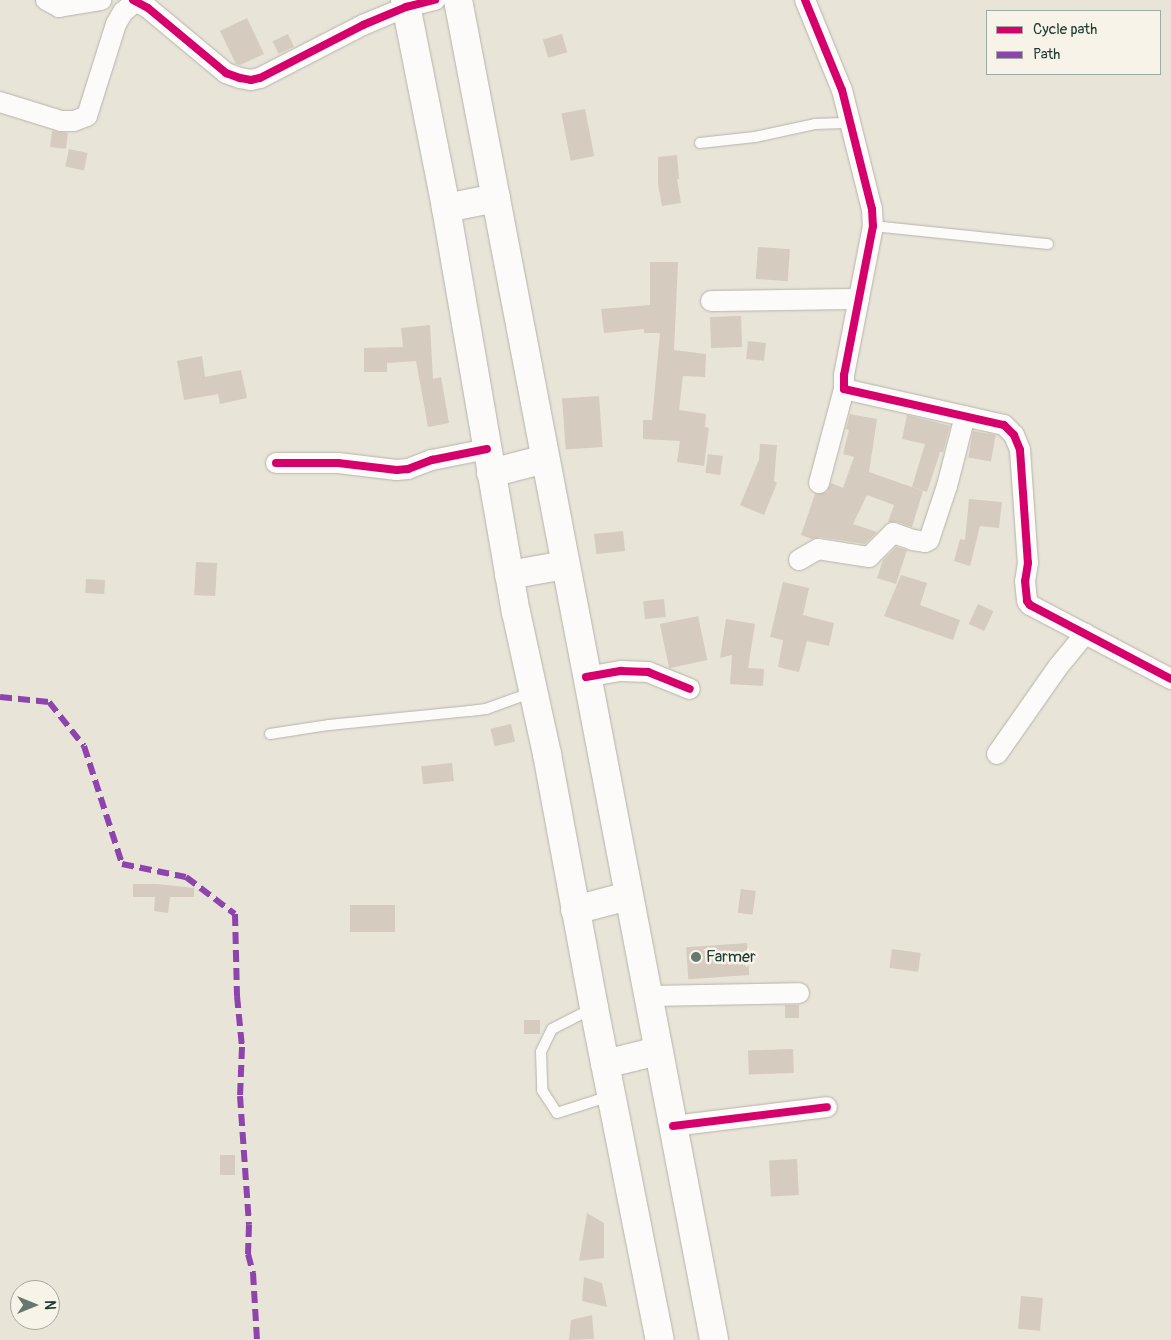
<!DOCTYPE html>
<html>
<head>
<meta charset="utf-8">
<style>
	body { margin:0 }
	#map { position:relative; width:1171px; height:1340px; overflow:hidden; background:#e9e4d8; font-family:Pangolin,sans-serif }
	div>[style] { position:absolute }
	[style*='--x'] { left:calc(var(--x)*1px); top:calc(var(--y)*1px); width:calc(var(--w)*1px); rotate:calc(var(--a)*1deg) }
	.building>* { inset:0; background:#d5cbbf; transform-origin:0 0 }
	.roads { filter:drop-shadow(0 0 1px #b4b4ab) drop-shadow(0 0 1px #b4b4ab) }
	.service>* { height:10px; margin:-5px; padding:0 5px; transform-origin:5px; border-radius:5px; background:#fcfbf9 }
	.minor>* { height:20px; margin:-10px; padding:0 10px; transform-origin:10px; border-radius:10px; background:#fcfbf9 }
	.primary>* { height:28px; margin:-14px; padding:0 14px; transform-origin:14px; border-radius:14px; background:#fcfbf9 }
	.trunk>* { height:28px; margin:-14px; padding:0 14px; transform-origin:14px; border-radius:14px; background:#fcfbf9 }
	.quiet>* { height:6px; margin-top:-3px; transform-origin:0; background:repeating-linear-gradient(90deg,#8e44ad 0 12px,transparent 0 18px) }
	.cycleway>* { height:8px; margin:-4px; padding:0 4px; transform-origin:4px; border-radius:4px; background:#d6006c }
	.dots>* { width:14px; height:14px; translate:-50% -50%; box-sizing:border-box; border:2px solid #f7f3e8; border-radius:50% }
	span { translate:-50% -50%; white-space:nowrap; text-align:center; line-height:1.15; -webkit-text-stroke:5px #f7f3e8; paint-order:stroke }
	.poi-label { font-size:16px; color:#1f3d34 }
	.left { translate:0 -50%; text-align:left }
	.legend { position:absolute; left:986px; top:10px; width:175px; height:65px; box-sizing:border-box; background:#f7f3e8; border:1px solid #a1aaa0; margin:0; padding:6px 9px; list-style:none; font-size:15px; color:#1f3d34 }
	.legend li { display:flex; align-items:center; gap:10px; height:25px }
	.legend b { width:25px; border:1px solid #a1aaa0 }
	.north { position:absolute; left:10px; top:1280px; width:50px; height:50px; box-sizing:border-box; background:#f7f3e8; border:1px solid #a1aaa0; border-radius:50%; rotate:90deg; font-size:14px; font-weight:700; line-height:20px; text-align:center; color:#1f3d34 }
	.north::after { content:''; display:block; margin:auto; width:18px; height:22px; background:#66776d; clip-path:polygon(50% 0,100% 100%,50% 72%,0 100%) }
</style>
</head>
<body>
<div id="map">
	<div class="building">
		<div style="clip-path:polygon(247px 18px,264px 54px,240px 65px,236px 64px,220px 31px)"></div>
		<div style="left:288px;top:34px;width:14px;height:17px;rotate:65deg"></div>
		<div style="left:562px;top:34px;width:19px;height:20px;rotate:74deg"></div>
		<div style="left:585px;top:109px;width:48px;height:24px;rotate:79deg"></div>
		<div style="left:52px;top:131px;width:16px;height:16px;rotate:7deg"></div>
		<div style="left:69px;top:149px;width:19px;height:18px;rotate:12deg"></div>
		<div style="clip-path:polygon(677px 155px,679px 179px,677px 179px,681px 203px,662px 206px,658px 184px,658px 157px)"></div>
		<div style="left:758px;top:247px;width:32px;height:32px;rotate:4deg"></div>
		<div style="clip-path:polygon(650px 262px,678px 262px,674px 350px,706px 354px,705px 377px,683px 376px,679px 410px,706px 414px,705px 427px,709px 428px,704px 466px,677px 462px,680px 441px,643px 439px,643px 420px,652px 420px,660px 333px,644px 333px,644px 329px,604px 333px,601px 309px,650px 305px)"></div>
		<div style="left:741px;top:316px;width:31px;height:31px;rotate:88deg"></div>
		<div style="clip-path:polygon(430px 325px,433px 379px,441px 377px,449px 423px,428px 427px,416px 361px,387px 363px,387px 372px,364px 372px,364px 348px,403px 347px,401px 328px)"></div>
		<div style="left:748px;top:341px;width:18px;height:18px;rotate:6deg"></div>
		<div style="clip-path:polygon(202px 356px,205px 377px,241px 370px,247px 398px,220px 404px,218px 394px,184px 400px,177px 361px)"></div>
		<div style="left:599px;top:396px;width:51px;height:37px;rotate:86deg"></div>
		<div style="clip-path:polygon(850px 414px,877px 419px,869px 472px,923px 491px,912px 527px,897px 522px,888px 522px,894px 505px,867px 495px,853px 524px,877px 532px,865px 544px,820px 537px,812px 539px,801px 535px,815px 494px,827px 492px,831px 483px,843px 488px,854px 457px,843px 454px,849px 430px,846px 429px)"></div>
		<div style="clip-path:polygon(907px 415px,950px 426px,943px 452px,940px 452px,927px 492px,912px 487px,925px 444px,902px 439px)"></div>
		<div style="left:973px;top:431px;width:23px;height:27px;rotate:10deg"></div>
		<div style="clip-path:polygon(760px 444px,777px 445px,774px 481px,777px 483px,764px 515px,740px 505px,759px 460px)"></div>
		<div style="left:708px;top:454px;width:15px;height:19px;rotate:8deg"></div>
		<div style="clip-path:polygon(969px 499px,1002px 502px,999px 528px,980px 526px,970px 566px,954px 561px,960px 539px,965px 540px)"></div>
		<div style="left:623px;top:531px;width:20px;height:29px;rotate:84deg"></div>
		<div style="clip-path:polygon(896px 547px,907px 550px,896px 584px,877px 578px,883px 560px)"></div>
		<div style="left:196px;top:562px;width:21px;height:33px;rotate:3deg"></div>
		<div style="clip-path:polygon(901px 575px,927px 583px,920px 605px,960px 620px,953px 640px,884px 616px)"></div>
		<div style="left:86px;top:579px;width:19px;height:14px;rotate:3deg"></div>
		<div style="clip-path:polygon(783px 582px,809px 588px,803px 615px,834px 623px,829px 646px,807px 641px,799px 672px,778px 667px,783px 640px,770px 637px)"></div>
		<div style="left:664px;top:599px;width:18px;height:21px;rotate:84deg"></div>
		<div style="left:978px;top:604px;width:17px;height:22px;rotate:25deg"></div>
		<div style="left:698px;top:616px;width:45px;height:39px;rotate:78deg"></div>
		<div style="clip-path:polygon(726px 619px,755px 624px,748px 668px,764px 669px,763px 686px,730px 684px,732px 655px,720px 658px)"></div>
		<div style="left:511px;top:724px;width:18px;height:21px;rotate:77deg"></div>
		<div style="left:452px;top:763px;width:18px;height:31px;rotate:84deg"></div>
		<div style="clip-path:polygon(133px 884px,157px 884px,194px 888px,194px 897px,170px 897px,168px 913px,154px 911px,155px 897px,133px 897px)"></div>
		<div style="left:741px;top:889px;width:15px;height:24px;rotate:8deg"></div>
		<div style="left:350px;top:905px;width:45px;height:27px"></div>
		<div style="left:747px;top:943px;width:32px;height:61px;rotate:86deg"></div>
		<div style="left:892px;top:949px;width:29px;height:19px;rotate:8deg"></div>
		<div style="left:785px;top:1005px;width:14px;height:13px"></div>
		<div style="left:524px;top:1020px;width:16px;height:14px"></div>
		<div style="left:793px;top:1049px;width:24px;height:45px;rotate:88deg"></div>
		<div style="left:220px;top:1155px;width:15px;height:20px"></div>
		<div style="left:797px;top:1159px;width:36px;height:28px;rotate:87deg"></div>
		<div style="clip-path:polygon(587px 1213px,604px 1223px,604px 1258px,579px 1261px)"></div>
		<div style="clip-path:polygon(584px 1277px,602px 1283px,607px 1307px,582px 1301px)"></div>
		<div style="left:1021px;top:1296px;width:22px;height:33px;rotate:5deg"></div>
		<div style="clip-path:polygon(592px 1315px,594px 1339px,569px 1340px,571px 1320px)"></div>
	</div>
	<div class="roads">
		<div class="service">
			<div style="--x:700;--y:143;--w:55;--a:-6.2"></div>
			<div style="--x:755;--y:137;--w:61;--a:-12.2"></div>
			<div style="--x:815;--y:124;--w:35;--a:-2"></div>
			<div style="--x:873;--y:226;--w:176;--a:5.9"></div>
			<div style="--x:270;--y:734;--w:60;--a:-8.7"></div>
			<div style="--x:329;--y:725;--w:142;--a:-5.7"></div>
			<div style="--x:470;--y:711;--w:16;--a:-7"></div>
			<div style="--x:486;--y:709;--w:50;--a:-19.9"></div>
			<div style="--x:593;--y:1008;--w:46;--a:152.9"></div>
			<div style="--x:552;--y:1029;--w:25;--a:116"></div>
			<div style="--x:541;--y:1052;--w:38;--a:88"></div>
			<div style="--x:542;--y:1090;--w:27;--a:57"></div>
			<div style="--x:557;--y:1113;--w:56;--a:-17.8"></div>
		</div>
		<div class="minor">
			<div style="--x:46;--y:0;--w:15;--a:28"></div>
			<div style="--x:59;--y:7;--w:43;--a:-9.5"></div>
			<div style="--x:133;--y:0;--w:17;--a:28"></div>
			<div style="--x:148;--y:8;--w:102;--a:39.8"></div>
			<div style="--x:226;--y:73;--w:15;--a:20"></div>
			<div style="--x:240;--y:78;--w:11;--a:10"></div>
			<div style="--x:251;--y:80;--w:9;--a:-13"></div>
			<div style="--x:260;--y:78;--w:116;--a:-27.2"></div>
			<div style="--x:363;--y:25;--w:47;--a:-22.7"></div>
			<div style="--x:406;--y:7;--w:30;--a:-14"></div>
			<div style="--x:805;--y:0;--w:97;--a:67.7"></div>
			<div style="--x:842;--y:90;--w:123;--a:75.9"></div>
			<div style="--x:872;--y:209;--w:17;--a:87"></div>
			<div style="--x:873;--y:226;--w:152;--a:101"></div>
			<div style="--x:844;--y:375;--w:14;--a:90"></div>
			<div style="--x:844;--y:389;--w:164;--a:12.7"></div>
			<div style="--x:1004;--y:425;--w:14;--a:45"></div>
			<div style="--x:1014;--y:435;--w:16;--a:68"></div>
			<div style="--x:1020;--y:450;--w:113;--a:86"></div>
			<div style="--x:1028;--y:563;--w:18;--a:99"></div>
			<div style="--x:1025;--y:581;--w:20;--a:84"></div>
			<div style="--x:1027;--y:601;--w:5;--a:53"></div>
			<div style="--x:1030;--y:605;--w:159;--a:27.7"></div>
			<div style="--x:0;--y:102;--w:64;--a:17.3"></div>
			<div style="--x:61;--y:121;--w:13;--a:0"></div>
			<div style="--x:74;--y:121;--w:14;--a:-21"></div>
			<div style="--x:87;--y:116;--w:96;--a:-72.5"></div>
			<div style="--x:116;--y:24;--w:14;--a:-60"></div>
			<div style="--x:123;--y:12;--w:17;--a:-40"></div>
			<div style="--x:711;--y:301;--w:148;--a:-0.8"></div>
			<div style="--x:276;--y:463;--w:62;--a:0"></div>
			<div style="--x:338;--y:463;--w:59;--a:6.8"></div>
			<div style="--x:397;--y:470;--w:11;--a:-5"></div>
			<div style="--x:408;--y:469;--w:26;--a:-21"></div>
			<div style="--x:432;--y:460;--w:56;--a:-11.3"></div>
			<div style="--x:819;--y:483;--w:97;--a:-75.1"></div>
			<div style="--x:799;--y:560;--w:22;--a:-30"></div>
			<div style="--x:818;--y:549;--w:52;--a:8.9"></div>
			<div style="--x:869;--y:557;--w:34;--a:-45"></div>
			<div style="--x:893;--y:533;--w:21;--a:19"></div>
			<div style="--x:913;--y:540;--w:12;--a:9"></div>
			<div style="--x:925;--y:542;--w:4;--a:-27"></div>
			<div style="--x:929;--y:540;--w:57;--a:-71.6"></div>
			<div style="--x:947;--y:486;--w:72;--a:-75.6"></div>
			<div style="--x:586;--y:677;--w:36;--a:-10"></div>
			<div style="--x:621;--y:671;--w:27;--a:2"></div>
			<div style="--x:648;--y:672;--w:45;--a:22"></div>
			<div style="--x:997;--y:754;--w:106;--a:-55"></div>
			<div style="--x:1058;--y:667;--w:43;--a:-50.7"></div>
			<div style="--x:648;--y:996;--w:151;--a:-1.1"></div>
			<div style="--x:673;--y:1126;--w:155;--a:-7"></div>
		</div>
		<div class="primary">
			<div style="--x:405;--y:0;--w:212;--a:78.8"></div>
			<div style="--x:446;--y:208;--w:410;--a:80.2"></div>
			<div style="--x:516;--y:612;--w:145;--a:77.7"></div>
			<div style="--x:547;--y:754;--w:258;--a:79.5"></div>
			<div style="--x:594;--y:1008;--w:338;--a:78.8"></div>
			<div style="--x:458;--y:0;--w:1364;--a:79.18"></div>
		</div>
		<div class="trunk">
			<div style="--x:446;--y:208;--w:51;--a:-11.3"></div>
			<div style="--x:491;--y:473;--w:56;--a:-14.5"></div>
			<div style="--x:509;--y:575;--w:57;--a:-10.1"></div>
			<div style="--x:575;--y:910;--w:55;--a:-14.8"></div>
			<div style="--x:605;--y:1064;--w:55;--a:-13.8"></div>
		</div>
	</div>
	<div class="quiet">
		<div style="--x:0;--y:697;--w:49;--a:5.8"></div>
		<div style="--x:49;--y:702;--w:56;--a:51.5"></div>
		<div style="--x:84;--y:746;--w:124;--a:72.1"></div>
		<div style="--x:122;--y:864;--w:65;--a:11.5"></div>
		<div style="--x:186;--y:877;--w:61;--a:37.1"></div>
		<div style="--x:235;--y:914;--w:82;--a:88.6"></div>
		<div style="--x:237;--y:996;--w:51;--a:84.4"></div>
		<div style="--x:242;--y:1047;--w:49;--a:92.3"></div>
		<div style="--x:240;--y:1096;--w:129;--a:86"></div>
		<div style="--x:249;--y:1225;--w:29;--a:92"></div>
		<div style="--x:248;--y:1254;--w:20;--a:75"></div>
		<div style="--x:253;--y:1273;--w:67;--a:86.6"></div>
	</div>
	<div class="cycleway">
		<div style="--x:133;--y:0;--w:17;--a:28"></div>
		<div style="--x:148;--y:8;--w:102;--a:39.8"></div>
		<div style="--x:226;--y:73;--w:15;--a:20"></div>
		<div style="--x:240;--y:78;--w:11;--a:10"></div>
		<div style="--x:251;--y:80;--w:9;--a:-13"></div>
		<div style="--x:260;--y:78;--w:116;--a:-27.2"></div>
		<div style="--x:363;--y:25;--w:47;--a:-22.7"></div>
		<div style="--x:406;--y:7;--w:30;--a:-14"></div>
		<div style="--x:805;--y:0;--w:97;--a:67.7"></div>
		<div style="--x:842;--y:90;--w:123;--a:75.9"></div>
		<div style="--x:872;--y:209;--w:17;--a:87"></div>
		<div style="--x:873;--y:226;--w:152;--a:101"></div>
		<div style="--x:844;--y:375;--w:14;--a:90"></div>
		<div style="--x:844;--y:389;--w:164;--a:12.7"></div>
		<div style="--x:1004;--y:425;--w:14;--a:45"></div>
		<div style="--x:1014;--y:435;--w:16;--a:68"></div>
		<div style="--x:1020;--y:450;--w:113;--a:86"></div>
		<div style="--x:1028;--y:563;--w:18;--a:99"></div>
		<div style="--x:1025;--y:581;--w:20;--a:84"></div>
		<div style="--x:1027;--y:601;--w:5;--a:53"></div>
		<div style="--x:1030;--y:605;--w:159;--a:27.7"></div>
		<div style="--x:276;--y:463;--w:62;--a:0"></div>
		<div style="--x:338;--y:463;--w:59;--a:6.8"></div>
		<div style="--x:397;--y:470;--w:11;--a:-5"></div>
		<div style="--x:408;--y:469;--w:26;--a:-21"></div>
		<div style="--x:432;--y:460;--w:56;--a:-11.3"></div>
		<div style="--x:586;--y:677;--w:36;--a:-10"></div>
		<div style="--x:621;--y:671;--w:27;--a:2"></div>
		<div style="--x:648;--y:672;--w:45;--a:22"></div>
		<div style="--x:673;--y:1126;--w:155;--a:-7"></div>
	</div>
	<div class="dots">
		<div style="left:696px;top:957px;background:#66776d"></div>
	</div>
	<div class="poi-label">
		<span class="left" style="left:706px;top:957px">Farmer</span>
	</div>
	<ul class="legend">
	<li><b style="height:6px;background:#d6006c"></b>Cycle path</li>
	<li><b style="height:6px;background:#8e44ad"></b>Path</li>
	</ul>
	<div class="north">N</div>
</div>
</body>
</html>
